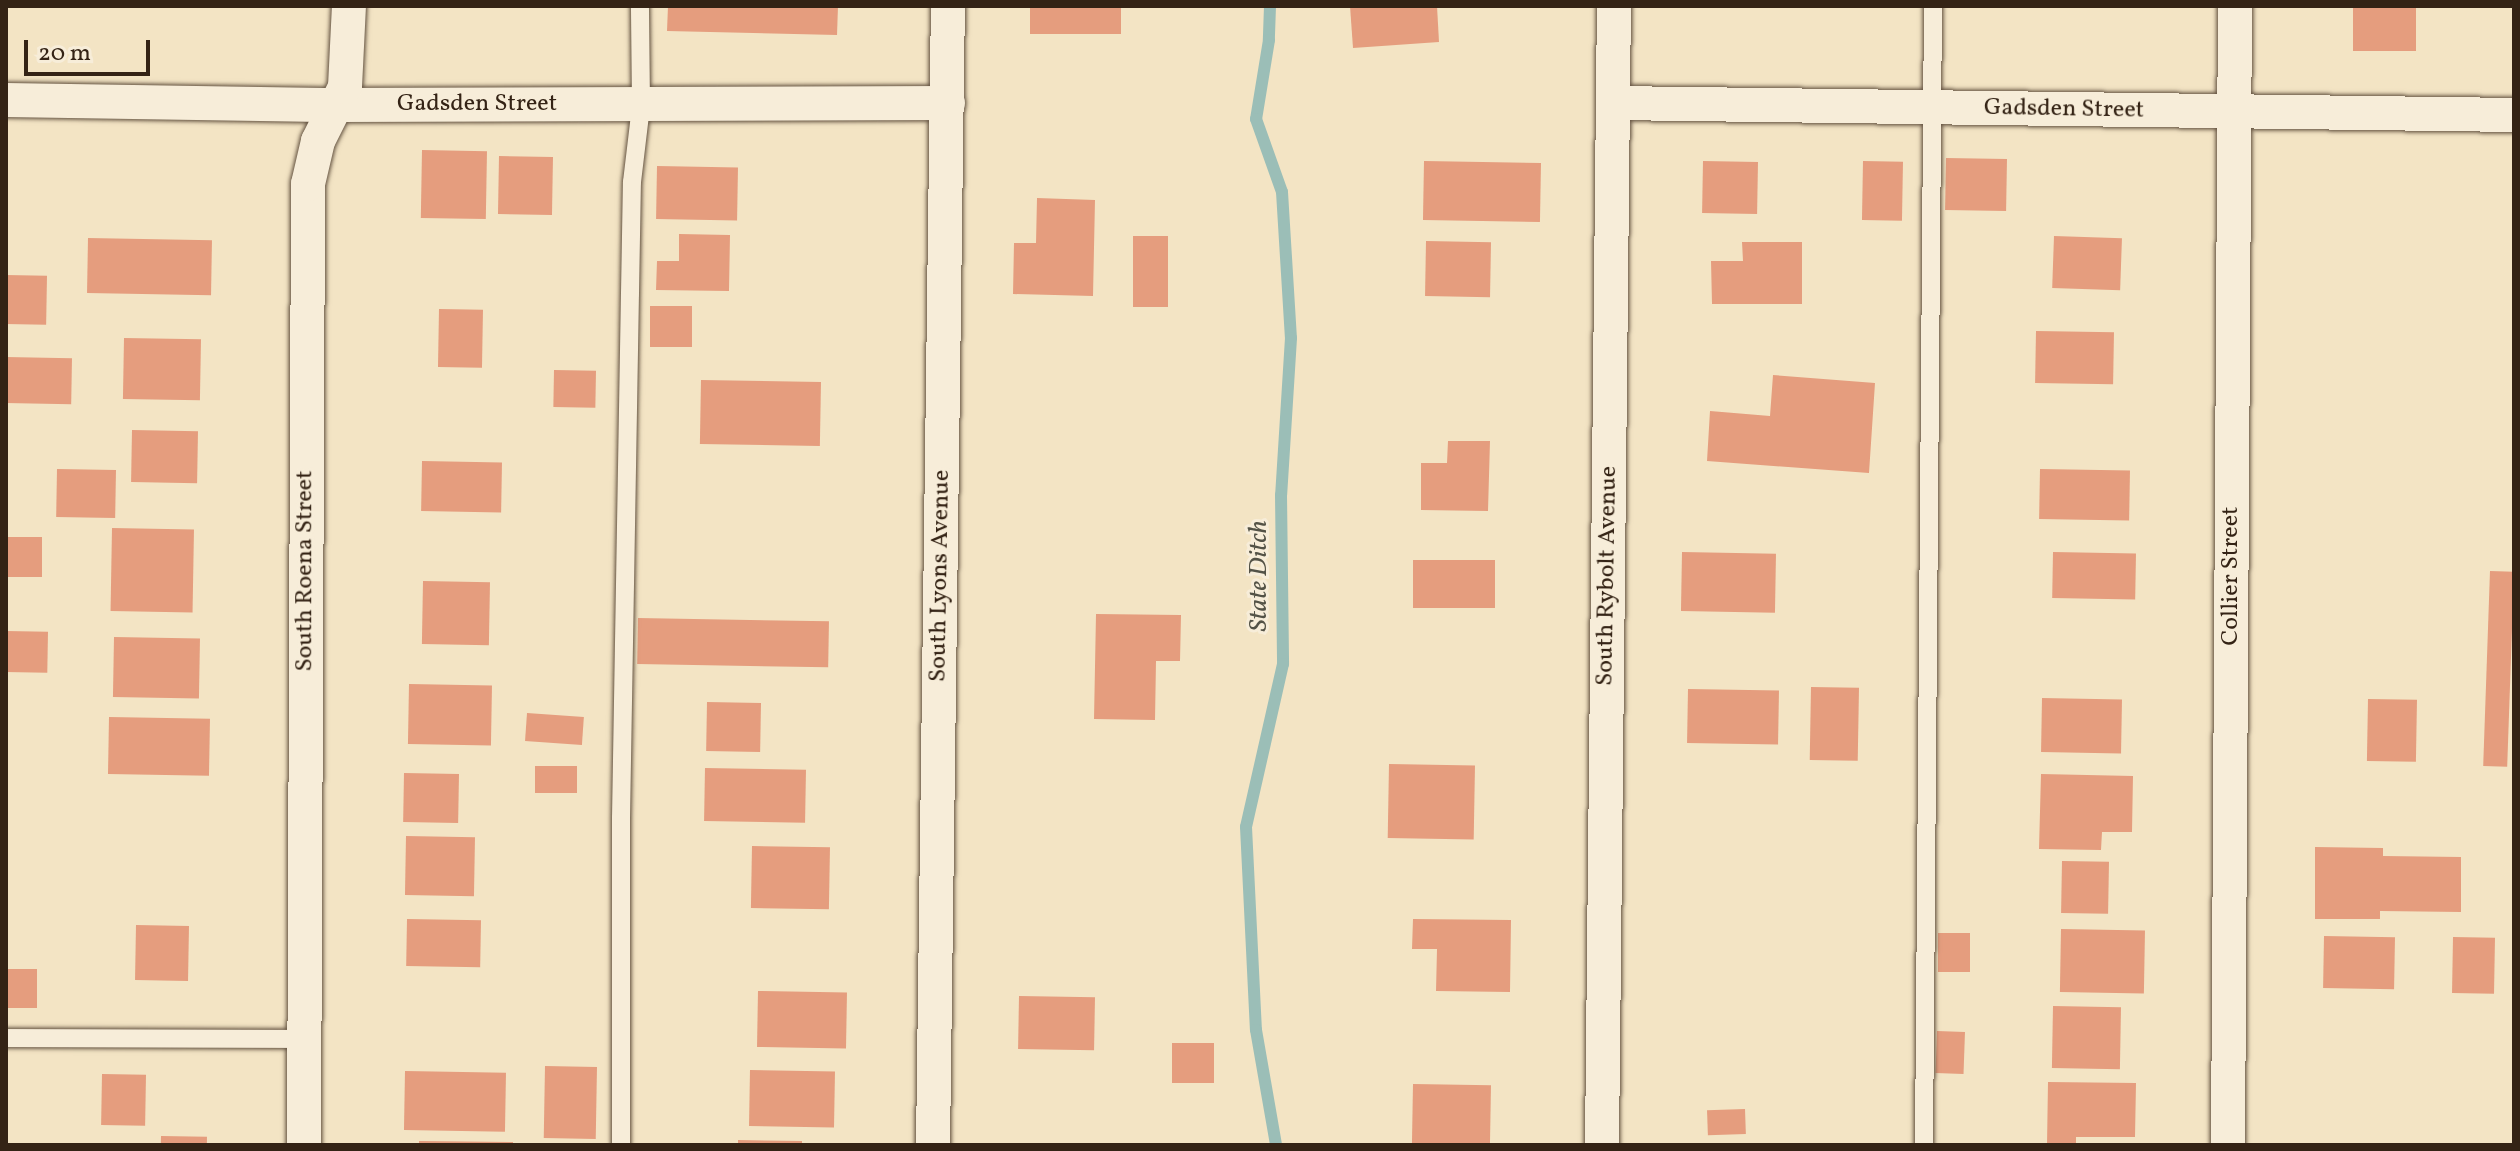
<!DOCTYPE html>
<html>
<head>
<meta charset="utf-8">
<style>
	body { margin:0 }
	#map { position:relative; width:2520px; height:1151px; overflow:hidden; background:#f3e4c4; font-family:Vollkorn,serif }
	div>[style] { position:absolute }
	[style*='--x'] { left:calc(var(--x)*1px); top:calc(var(--y)*1px); width:calc(var(--w)*1px); rotate:calc(var(--a)*1deg) }
	.stream>* { height:12px; margin:-6px; padding:0 6px; transform-origin:6px; border-radius:6px; background:#9bbeb7 }
	.building>* { inset:0; background:#e59d7e; transform-origin:0 0 }
	.roads { filter:drop-shadow(0 0 2px #645341) drop-shadow(0 0 2px #645341) }
	.service>* { height:18px; margin:-9px; padding:0 9px; transform-origin:9px; border-radius:9px; background:#f7edd9 }
	.minor>* { height:34px; margin:-17px; padding:0 17px; transform-origin:17px; border-radius:17px; background:#f7edd9 }
	span { translate:-50% -50%; white-space:nowrap; text-align:center; line-height:1.15; -webkit-text-stroke:6px #f7edd9; paint-order:stroke }
	.street-label { font-size:24px; color:#342315 }
	.water-label { font-size:26px; color:#535246; font-style:italic }
	.frame { position:absolute; inset:0; border:8px solid #342315; pointer-events:none }
	.scale { position:absolute; left:24px; top:40px; width:126px; height:36px; box-sizing:border-box; border:4px solid #342315; border-top:0; padding-left:10px; font-size:24px; line-height:28px; white-space:nowrap; color:#342315; -webkit-text-stroke:6px #f7edd9; paint-order:stroke }
</style>
</head>
<body>
<div id="map">
	<div class="stream">
		<div style="--x:1270;--y:6;--w:34;--a:92"></div>
		<div style="--x:1269;--y:40;--w:80;--a:99.3"></div>
		<div style="--x:1256;--y:119;--w:77;--a:70.4"></div>
		<div style="--x:1282;--y:192;--w:146;--a:86.5"></div>
		<div style="--x:1291;--y:338;--w:157;--a:93.6"></div>
		<div style="--x:1281;--y:495;--w:169;--a:89.3"></div>
		<div style="--x:1283;--y:664;--w:167;--a:102.8"></div>
		<div style="--x:1246;--y:827;--w:203;--a:87.2"></div>
		<div style="--x:1256;--y:1030;--w:117;--a:80.1"></div>
	</div>
	<div class="building">
		<div style="clip-path:polygon(668px 6px,838px 6px,837px 35px,667px 31px)"></div>
		<div style="left:1030px;top:6px;width:91px;height:28px"></div>
		<div style="clip-path:polygon(1350px 6px,1437px 6px,1439px 42px,1353px 48px)"></div>
		<div style="left:2353px;top:6px;width:63px;height:45px"></div>
		<div style="left:422px;top:150px;width:65px;height:68px;rotate:1deg"></div>
		<div style="left:499px;top:156px;width:54px;height:58px;rotate:1deg"></div>
		<div style="left:1946px;top:158px;width:61px;height:52px;rotate:1deg"></div>
		<div style="left:1424px;top:161px;width:117px;height:59px;rotate:1deg"></div>
		<div style="left:1703px;top:161px;width:55px;height:52px;rotate:1deg"></div>
		<div style="left:1863px;top:161px;width:40px;height:59px;rotate:1deg"></div>
		<div style="left:657px;top:166px;width:81px;height:53px;rotate:1deg"></div>
		<div style="clip-path:polygon(1037px 198px,1095px 200px,1093px 296px,1013px 294px,1014px 243px,1036px 243px)"></div>
		<div style="clip-path:polygon(679px 234px,730px 235px,729px 291px,656px 290px,657px 261px,679px 261px)"></div>
		<div style="left:1133px;top:236px;width:35px;height:71px"></div>
		<div style="left:2054px;top:236px;width:68px;height:52px;rotate:2deg"></div>
		<div style="left:88px;top:238px;width:124px;height:55px;rotate:1deg"></div>
		<div style="left:1426px;top:241px;width:65px;height:55px;rotate:1deg"></div>
		<div style="clip-path:polygon(1742px 242px,1802px 242px,1802px 304px,1712px 304px,1711px 261px,1743px 261px)"></div>
		<div style="left:6px;top:275px;width:41px;height:49px;rotate:1deg"></div>
		<div style="left:650px;top:306px;width:42px;height:41px"></div>
		<div style="left:439px;top:309px;width:44px;height:58px;rotate:1deg"></div>
		<div style="left:2036px;top:331px;width:78px;height:52px;rotate:1deg"></div>
		<div style="left:124px;top:338px;width:77px;height:61px;rotate:1deg"></div>
		<div style="left:6px;top:357px;width:66px;height:46px;rotate:1deg"></div>
		<div style="left:554px;top:370px;width:42px;height:37px;rotate:1deg"></div>
		<div style="clip-path:polygon(1773px 375px,1875px 383px,1869px 473px,1707px 461px,1710px 411px,1770px 416px)"></div>
		<div style="left:701px;top:380px;width:120px;height:64px;rotate:1deg"></div>
		<div style="left:132px;top:430px;width:66px;height:52px;rotate:1deg"></div>
		<div style="clip-path:polygon(1448px 441px,1490px 441px,1488px 511px,1421px 510px,1421px 463px,1447px 463px)"></div>
		<div style="left:422px;top:461px;width:80px;height:50px;rotate:1deg"></div>
		<div style="left:57px;top:469px;width:59px;height:48px;rotate:1deg"></div>
		<div style="left:2040px;top:469px;width:90px;height:50px;rotate:1deg"></div>
		<div style="left:112px;top:528px;width:82px;height:83px;rotate:1deg"></div>
		<div style="left:6px;top:537px;width:36px;height:40px"></div>
		<div style="left:1682px;top:552px;width:94px;height:59px;rotate:1deg"></div>
		<div style="left:2053px;top:552px;width:83px;height:46px;rotate:1deg"></div>
		<div style="left:1413px;top:560px;width:82px;height:48px"></div>
		<div style="left:2490px;top:571px;width:24px;height:195px;rotate:2deg"></div>
		<div style="left:423px;top:581px;width:67px;height:63px;rotate:1deg"></div>
		<div style="clip-path:polygon(1096px 614px,1181px 615px,1180px 661px,1156px 661px,1155px 720px,1094px 719px)"></div>
		<div style="left:638px;top:618px;width:191px;height:46px;rotate:1deg"></div>
		<div style="left:6px;top:631px;width:42px;height:41px;rotate:1deg"></div>
		<div style="left:114px;top:637px;width:86px;height:60px;rotate:1deg"></div>
		<div style="left:409px;top:684px;width:83px;height:60px;rotate:1deg"></div>
		<div style="left:1811px;top:687px;width:48px;height:73px;rotate:1deg"></div>
		<div style="left:1688px;top:689px;width:91px;height:54px;rotate:1deg"></div>
		<div style="left:2042px;top:698px;width:80px;height:54px;rotate:1deg"></div>
		<div style="left:2368px;top:699px;width:49px;height:62px;rotate:1deg"></div>
		<div style="left:707px;top:702px;width:54px;height:49px;rotate:1deg"></div>
		<div style="left:527px;top:713px;width:57px;height:28px;rotate:4deg"></div>
		<div style="left:109px;top:717px;width:101px;height:57px;rotate:1deg"></div>
		<div style="left:1389px;top:764px;width:86px;height:74px;rotate:1deg"></div>
		<div style="left:535px;top:766px;width:42px;height:27px"></div>
		<div style="left:705px;top:768px;width:101px;height:53px;rotate:1deg"></div>
		<div style="left:404px;top:773px;width:55px;height:49px;rotate:1deg"></div>
		<div style="clip-path:polygon(2041px 774px,2133px 776px,2132px 832px,2102px 832px,2101px 850px,2039px 849px)"></div>
		<div style="left:406px;top:836px;width:69px;height:59px;rotate:1deg"></div>
		<div style="left:752px;top:846px;width:78px;height:62px;rotate:1deg"></div>
		<div style="clip-path:polygon(2315px 847px,2383px 848px,2383px 856px,2461px 857px,2461px 912px,2380px 911px,2380px 919px,2315px 919px)"></div>
		<div style="left:2062px;top:861px;width:47px;height:52px;rotate:1deg"></div>
		<div style="left:407px;top:919px;width:74px;height:47px;rotate:1deg"></div>
		<div style="clip-path:polygon(1413px 919px,1511px 920px,1510px 992px,1436px 991px,1437px 949px,1412px 949px)"></div>
		<div style="left:136px;top:925px;width:53px;height:55px;rotate:1deg"></div>
		<div style="left:2061px;top:929px;width:84px;height:63px;rotate:1deg"></div>
		<div style="left:1938px;top:933px;width:32px;height:39px"></div>
		<div style="left:2324px;top:936px;width:71px;height:52px;rotate:1deg"></div>
		<div style="left:2453px;top:937px;width:42px;height:56px;rotate:1deg"></div>
		<div style="left:6px;top:969px;width:31px;height:39px"></div>
		<div style="left:758px;top:991px;width:89px;height:56px;rotate:1deg"></div>
		<div style="left:1019px;top:996px;width:76px;height:53px;rotate:1deg"></div>
		<div style="left:2053px;top:1006px;width:68px;height:62px;rotate:1deg"></div>
		<div style="left:1937px;top:1031px;width:28px;height:42px;rotate:2deg"></div>
		<div style="left:1172px;top:1043px;width:42px;height:40px"></div>
		<div style="left:545px;top:1066px;width:52px;height:72px;rotate:1deg"></div>
		<div style="left:750px;top:1070px;width:85px;height:56px;rotate:1deg"></div>
		<div style="left:405px;top:1071px;width:101px;height:59px;rotate:1deg"></div>
		<div style="left:102px;top:1074px;width:44px;height:51px;rotate:1deg"></div>
		<div style="clip-path:polygon(2048px 1082px,2136px 1083px,2135px 1137px,2076px 1137px,2076px 1145px,2047px 1145px)"></div>
		<div style="left:1413px;top:1084px;width:78px;height:61px;rotate:1deg"></div>
		<div style="left:1745px;top:1109px;width:25px;height:38px;rotate:88deg"></div>
		<div style="left:161px;top:1136px;width:46px;height:9px;rotate:1deg"></div>
		<div style="clip-path:polygon(738px 1140px,802px 1141px,802px 1145px,738px 1145px)"></div>
		<div style="clip-path:polygon(419px 1141px,513px 1142px,513px 1145px,419px 1145px)"></div>
	</div>
	<div class="roads">
		<div class="service">
			<div style="--x:6;--y:1038;--w:298;--a:0.2"></div>
			<div style="--x:621;--y:1145;--w:327;--a:-90"></div>
			<div style="--x:621;--y:818;--w:525;--a:-89.02"></div>
			<div style="--x:630;--y:293;--w:111;--a:-89"></div>
			<div style="--x:632;--y:182;--w:77;--a:-83.2"></div>
			<div style="--x:641;--y:106;--w:100;--a:-90.6"></div>
			<div style="--x:1924;--y:1145;--w:1139;--a:-89.55"></div>
		</div>
		<div class="minor">
			<div style="--x:6;--y:100;--w:333;--a:0.9"></div>
			<div style="--x:339;--y:105;--w:609;--a:-0.19"></div>
			<div style="--x:1613;--y:103;--w:901;--a:0.76"></div>
			<div style="--x:304;--y:1145;--w:961;--a:-89.76"></div>
			<div style="--x:308;--y:184;--w:44;--a:-76.9"></div>
			<div style="--x:318;--y:141;--w:60;--a:-63.4"></div>
			<div style="--x:345;--y:87;--w:81;--a:-87.2"></div>
			<div style="--x:933;--y:1145;--w:1139;--a:-89.25"></div>
			<div style="--x:1602;--y:1145;--w:1139;--a:-89.4"></div>
			<div style="--x:2228;--y:1145;--w:1139;--a:-89.65"></div>
		</div>
	</div>
	<div class="street-label">
		<span style="left:477px;top:105px">Gadsden Street</span>
		<span style="left:2064px;top:110px;rotate:1deg">Gadsden Street</span>
		<span style="left:306px;top:571px;rotate:-90deg">South Roena Street</span>
		<span style="left:941px;top:576px;rotate:-89deg">South Lyons Avenue</span>
		<span style="left:1608px;top:576px;rotate:-89deg">South Rybolt Avenue</span>
		<span style="left:2232px;top:576px;rotate:-90deg">Collier Street</span>
	</div>
	<div class="water-label">
		<span style="left:1260px;top:576px;rotate:-90deg">State Ditch</span>
	</div>
	<div class="frame"></div>
	<div class="scale">20 m</div>
</div>
</body>
</html>
